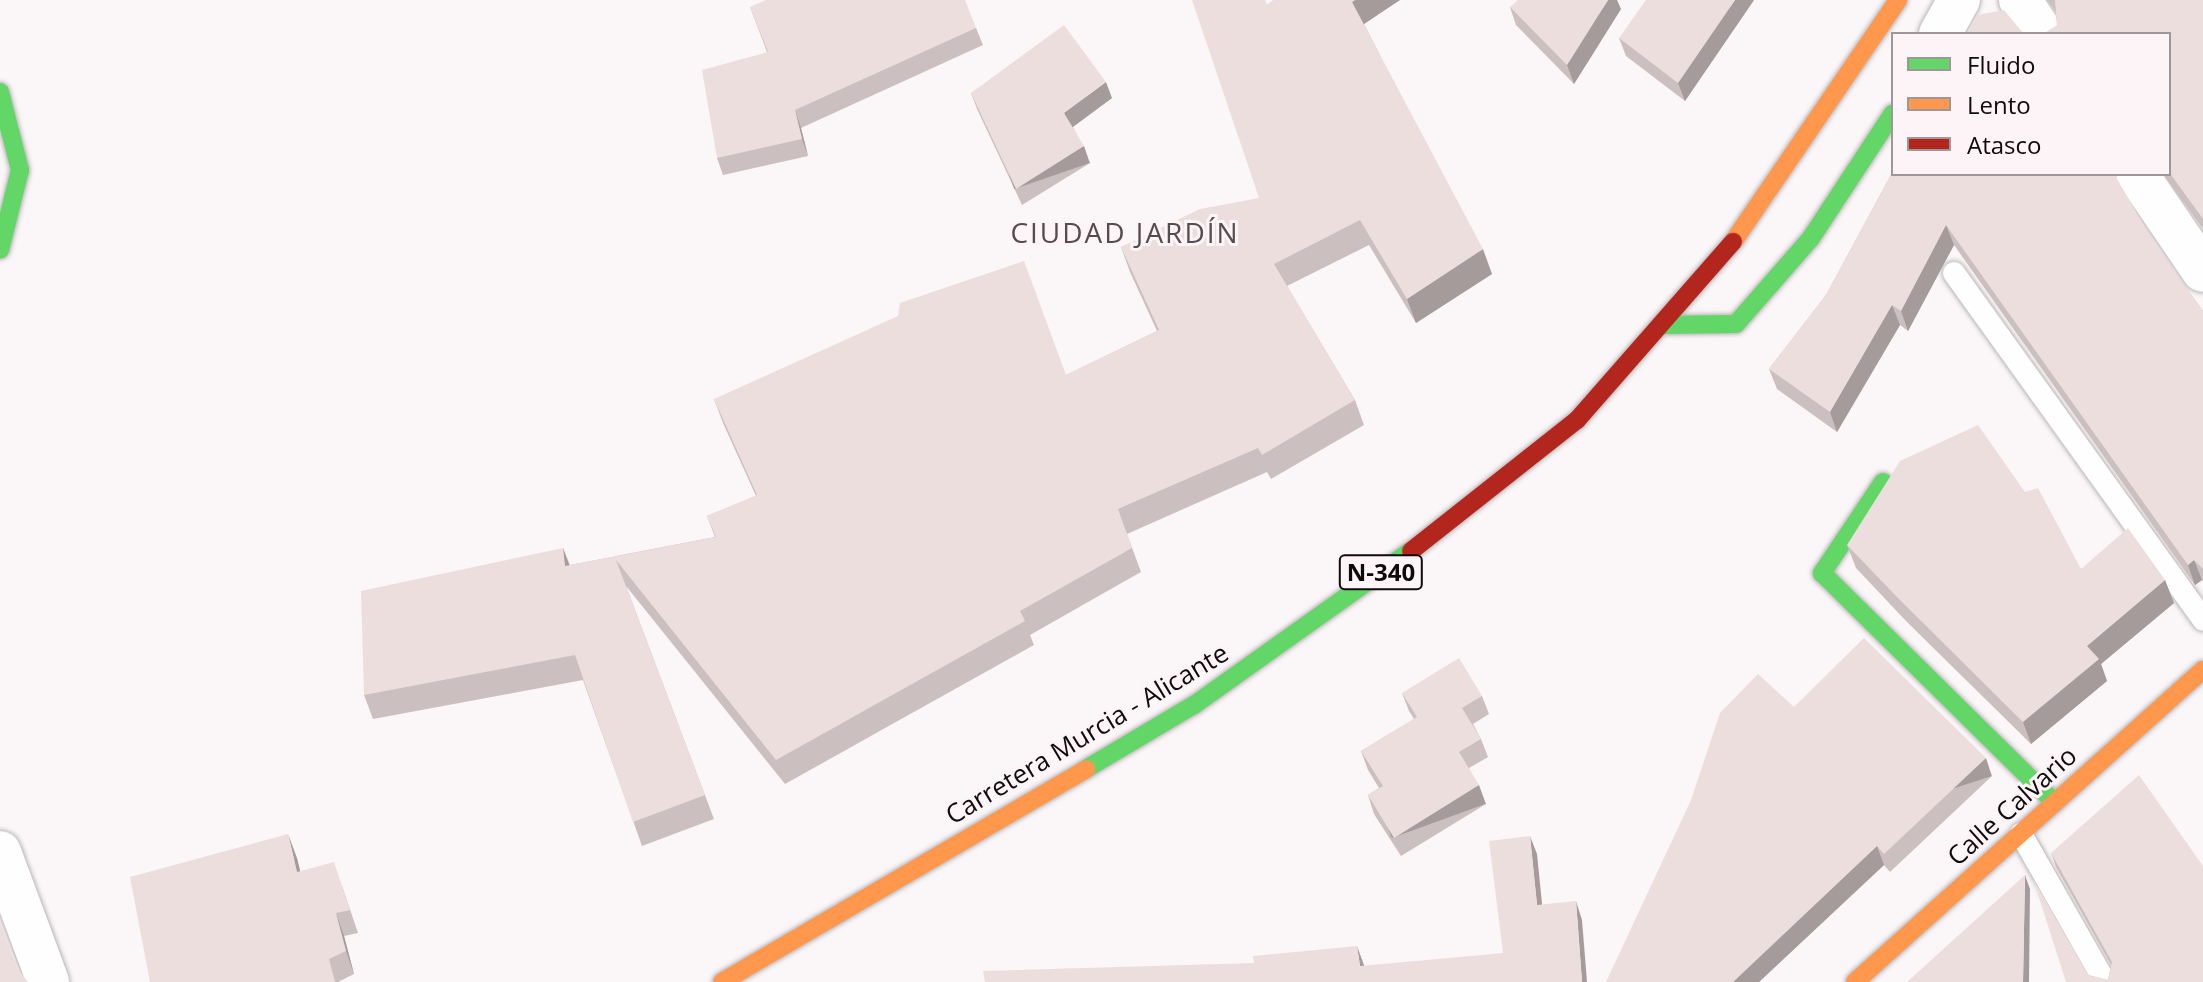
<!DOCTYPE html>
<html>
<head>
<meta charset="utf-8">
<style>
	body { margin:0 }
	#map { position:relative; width:2203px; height:982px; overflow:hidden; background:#fbf6f8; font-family:"Open Sans",sans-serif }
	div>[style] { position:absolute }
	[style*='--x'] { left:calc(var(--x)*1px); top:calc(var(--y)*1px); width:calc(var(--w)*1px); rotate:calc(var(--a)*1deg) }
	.roads { filter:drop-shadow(0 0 2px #b9b6b7) drop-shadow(0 0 2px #b9b6b7) }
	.lane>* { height:22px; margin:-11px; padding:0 11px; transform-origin:11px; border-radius:11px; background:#fefefe }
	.street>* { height:42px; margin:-21px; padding:0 21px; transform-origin:21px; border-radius:21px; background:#fefefe }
	.fast>* { height:18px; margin:-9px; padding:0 9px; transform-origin:9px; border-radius:9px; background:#63d668 }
	.slow>* { height:18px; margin:-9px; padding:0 9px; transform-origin:9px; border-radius:9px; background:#ff974d }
	.jam>* { height:18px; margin:-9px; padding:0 9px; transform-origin:9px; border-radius:9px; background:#b3261e }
	.wall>* { inset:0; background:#ccbfbf }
	.shaded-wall>* { inset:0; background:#a69b9b; transform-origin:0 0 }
	.building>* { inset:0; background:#eddede }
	span { translate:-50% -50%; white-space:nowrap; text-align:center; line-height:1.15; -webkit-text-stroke:6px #fdf4f7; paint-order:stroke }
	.shield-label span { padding:2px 6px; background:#fdf4f7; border:2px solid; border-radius:6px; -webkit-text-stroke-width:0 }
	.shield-label { font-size:24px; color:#0e0b0c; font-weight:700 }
	.street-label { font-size:26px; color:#0e0b0c }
	.neighbourhood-label { font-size:28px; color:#544c4f; letter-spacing:2px }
	.legend { position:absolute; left:1891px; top:32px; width:280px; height:144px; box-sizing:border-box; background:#fdf4f7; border:2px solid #9d9799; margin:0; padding:10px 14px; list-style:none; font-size:24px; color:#0e0b0c }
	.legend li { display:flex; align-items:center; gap:16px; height:40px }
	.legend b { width:40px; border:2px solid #9d9799 }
</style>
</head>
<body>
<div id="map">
	<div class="roads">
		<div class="lane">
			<div style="--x:1954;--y:273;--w:427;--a:54.3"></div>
			<div style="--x:2021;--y:834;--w:170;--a:60.4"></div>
		</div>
		<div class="street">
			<div style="--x:2020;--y:0;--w:41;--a:55.9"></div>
			<div style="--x:1940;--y:34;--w:39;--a:-61"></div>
			<div style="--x:2137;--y:174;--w:117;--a:55.8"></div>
			<div style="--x:0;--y:852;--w:139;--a:69.7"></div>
		</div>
		<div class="fast">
			<div style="--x:0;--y:92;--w:81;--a:75.6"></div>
			<div style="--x:20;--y:170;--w:82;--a:104"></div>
			<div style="--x:1661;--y:325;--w:75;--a:-0.8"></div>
			<div style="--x:1736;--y:324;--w:114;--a:-48.9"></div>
			<div style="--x:1811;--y:238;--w:149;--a:-56.7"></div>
			<div style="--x:1883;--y:482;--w:110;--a:123.8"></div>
			<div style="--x:1822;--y:573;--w:327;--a:44.6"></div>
			<div style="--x:1086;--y:769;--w:126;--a:-30.7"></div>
			<div style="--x:1194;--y:705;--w:266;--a:-35.4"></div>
		</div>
		<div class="slow">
			<div style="--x:1733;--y:242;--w:293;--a:-55.7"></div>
			<div style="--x:722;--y:982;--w:422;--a:-30.3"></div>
			<div style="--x:1855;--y:982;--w:467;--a:-41.9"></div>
		</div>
		<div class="jam">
			<div style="--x:1411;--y:551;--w:211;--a:-38.3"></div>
			<div style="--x:1577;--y:420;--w:237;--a:-48.8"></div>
		</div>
	</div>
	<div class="wall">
		<div style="clip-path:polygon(1274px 0,1400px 0,1364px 24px,1492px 274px,1416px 323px,1369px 245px,1287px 286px,1355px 400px,1364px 425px,1271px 479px,1267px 472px,1127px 534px,1141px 572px,1030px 635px,1034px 645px,785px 784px,626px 586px,714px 819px,642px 846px,583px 680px,373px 719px,364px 695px,563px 548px,570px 565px,715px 537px,707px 516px,756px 496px,723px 423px,714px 399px,1066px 375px,1157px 331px,1130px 272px,1121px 247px,1259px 198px,1267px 5px)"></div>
		<div style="clip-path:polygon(1754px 0,1685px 101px,1626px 56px,1619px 38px)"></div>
		<div style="clip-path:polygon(2047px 0,2203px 0,2203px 229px,2163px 174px,2169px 174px,2169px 34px,2057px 25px,2056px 12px)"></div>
		<div style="clip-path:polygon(750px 7px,976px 28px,983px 45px,801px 128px,808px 156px,723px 175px,717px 158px,767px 52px)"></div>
		<div style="clip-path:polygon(1510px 7px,1621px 9px,1574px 84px,1516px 25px)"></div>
		<div style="clip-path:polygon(971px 93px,1112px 98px,1073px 127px,1090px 163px,1022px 205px,977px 109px)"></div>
		<div style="clip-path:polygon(1893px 171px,2116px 178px,2156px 246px,2203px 311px,2203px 581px,2202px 580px,2195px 585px,1954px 245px,1908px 331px,1900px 325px,1837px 432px,1777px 389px,1769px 369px,1826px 295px)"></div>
		<div style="clip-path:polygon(2025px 492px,2081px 569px,2165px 580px,2174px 603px,2101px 664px,2107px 681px,2031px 744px,1906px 621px,1856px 568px,1847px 545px)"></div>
		<div style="clip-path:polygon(1402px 693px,1482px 696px,1489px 714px,1473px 724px,1481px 739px,1488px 757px,1469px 768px,1486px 804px,1401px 856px,1374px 814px,1368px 795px,1379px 788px,1368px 770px,1361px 751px,1414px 719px,1409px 711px)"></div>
		<div style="clip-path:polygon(1794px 707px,1992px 776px,1890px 872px,1884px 865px,1759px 982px,1606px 982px)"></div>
		<div style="clip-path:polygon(2051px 853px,2203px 982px,2066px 982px,2088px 975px,2108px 980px,2111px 965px,2056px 867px)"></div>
		<div style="clip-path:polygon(297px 858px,300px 871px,342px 886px,358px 933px,344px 936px,354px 974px,338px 982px,150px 982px)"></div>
	</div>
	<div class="shaded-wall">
		<div style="clip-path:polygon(1355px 0,1400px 0,1361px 26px,1352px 2px)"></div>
		<div style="clip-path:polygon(1608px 0,1617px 0,1621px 9px,1574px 84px,1567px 65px)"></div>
		<div style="clip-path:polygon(1735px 0,1754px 0,1685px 101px,1678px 83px)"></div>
		<div style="clip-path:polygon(1106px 82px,1112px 98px,1070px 129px,1064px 113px)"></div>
		<div style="clip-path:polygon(795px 110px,801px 128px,808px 156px,802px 139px)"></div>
		<div style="left:1084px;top:146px;width:18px;height:80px;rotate:71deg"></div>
		<div style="clip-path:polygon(1946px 225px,1954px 245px,1908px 331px,1901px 311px)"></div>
		<div style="clip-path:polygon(1483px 249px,1492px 274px,1416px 323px,1407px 299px)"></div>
		<div style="clip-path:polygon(1892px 305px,1900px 325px,1837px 432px,1830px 412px)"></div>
		<div style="clip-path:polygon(563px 548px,572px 573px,565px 566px)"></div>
		<div style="clip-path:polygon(2194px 560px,2202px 580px,2195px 585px,2188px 565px)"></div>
		<div style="clip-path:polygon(2165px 580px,2174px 603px,2101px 664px,2107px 681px,2031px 744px,2023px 722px,2087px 646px)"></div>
		<div style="left:1986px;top:758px;width:19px;height:140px;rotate:72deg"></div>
		<div style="left:1479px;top:785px;width:20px;height:100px;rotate:70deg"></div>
		<div style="clip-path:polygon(288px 834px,297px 858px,306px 895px,297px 872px)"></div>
		<div style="clip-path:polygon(1530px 836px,1537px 854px,1544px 923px,1537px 905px)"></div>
		<div style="clip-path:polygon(1877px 846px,1884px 865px,1759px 982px,1733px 982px)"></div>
		<div style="clip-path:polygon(2025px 875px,2030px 889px,2029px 982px,2023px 982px)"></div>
		<div style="clip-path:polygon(1576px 901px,1582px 920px,1587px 982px,1582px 982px)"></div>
		<div style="clip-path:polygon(336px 913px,344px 936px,354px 974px,346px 951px)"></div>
		<div style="clip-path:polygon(1357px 946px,1364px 965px,1366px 982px,1360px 966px)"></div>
	</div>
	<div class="building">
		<div style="clip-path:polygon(766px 0,965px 0,976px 28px,795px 110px,802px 139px,717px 158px,702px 70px,768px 52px,750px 7px)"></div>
		<div style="clip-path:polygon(1192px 0,1265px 0,1267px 5px,1274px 0,1355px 0,1352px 2px,1483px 249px,1407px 299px,1360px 220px,1274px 264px,1355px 400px,1262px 455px,1258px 448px,1118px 509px,1132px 548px,1020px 611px,1025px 621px,776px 760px,616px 560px,705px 795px,633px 822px,575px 655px,364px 695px,361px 591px,563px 548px,565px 566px,716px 537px,707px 516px,757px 495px,714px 399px,898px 316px,900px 303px,1024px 261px,1066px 375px,1159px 330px,1121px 247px,1200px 209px,1259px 198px)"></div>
		<div style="clip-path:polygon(1518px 0,1608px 0,1567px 65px,1510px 7px)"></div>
		<div style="clip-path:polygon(1646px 0,1735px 0,1678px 83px,1619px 38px)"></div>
		<div style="clip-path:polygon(2055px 0,2203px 0,2203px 219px,2169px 172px,2169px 34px,2043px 34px,2057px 25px)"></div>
		<div style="clip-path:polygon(2004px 10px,2024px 34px,1966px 34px,1977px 15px)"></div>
		<div style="clip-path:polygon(1064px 25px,1106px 82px,1064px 113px,1084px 146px,1016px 189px,971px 93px)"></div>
		<div style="clip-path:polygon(1893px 171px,1893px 174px,2114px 174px,2156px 246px,2203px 311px,2203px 569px,2194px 560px,2188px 565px,1946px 225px,1901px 311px,1892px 305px,1830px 412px,1769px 369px,1826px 295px)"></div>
		<div style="clip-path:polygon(1978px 425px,2025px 492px,2038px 488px,2081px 569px,2128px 528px,2165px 580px,2087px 646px,2099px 659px,2023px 722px,1898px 598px,1847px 545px,1900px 461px)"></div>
		<div style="clip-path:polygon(1864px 638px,1986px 758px,1884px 854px,1877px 846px,1733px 982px,1606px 982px,1691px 800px,1720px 713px,1758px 674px,1794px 707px)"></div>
		<div style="clip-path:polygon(1459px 658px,1482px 696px,1462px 708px,1481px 739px,1459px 752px,1479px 785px,1394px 838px,1368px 795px,1383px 786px,1361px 751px,1417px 717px,1402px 693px)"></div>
		<div style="clip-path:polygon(2139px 775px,2203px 866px,2203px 982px,2066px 982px,2033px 879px,2088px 975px,2108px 980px,2112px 962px,2051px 853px)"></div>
		<div style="clip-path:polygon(288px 834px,297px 872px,334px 862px,350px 910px,336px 913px,346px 951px,329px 959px,335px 982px,150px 982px,130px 877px)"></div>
		<div style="clip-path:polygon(1530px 836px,1537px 905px,1576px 901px,1582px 982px,985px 982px,983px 971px,1254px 963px,1253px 956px,1357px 946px,1360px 966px,1503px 953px,1489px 841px)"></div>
		<div style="clip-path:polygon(2025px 875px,2023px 982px,1907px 982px)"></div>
		<div style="clip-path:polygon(0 922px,17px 968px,28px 982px,0 982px)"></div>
	</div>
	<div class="shield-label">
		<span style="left:1381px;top:572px">N-340</span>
	</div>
	<div class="street-label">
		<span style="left:1087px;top:734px;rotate:-31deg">Carretera Murcia - Alicante</span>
		<span style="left:2012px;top:806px;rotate:-42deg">Calle Calvario</span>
	</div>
	<div class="neighbourhood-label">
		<span style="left:1125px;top:232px">CIUDAD JARDÍN</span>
	</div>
	<ul class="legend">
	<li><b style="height:10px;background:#63d668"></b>Fluido</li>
	<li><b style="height:10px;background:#ff974d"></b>Lento</li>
	<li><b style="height:10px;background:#b3261e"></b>Atasco</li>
	</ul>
</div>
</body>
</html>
